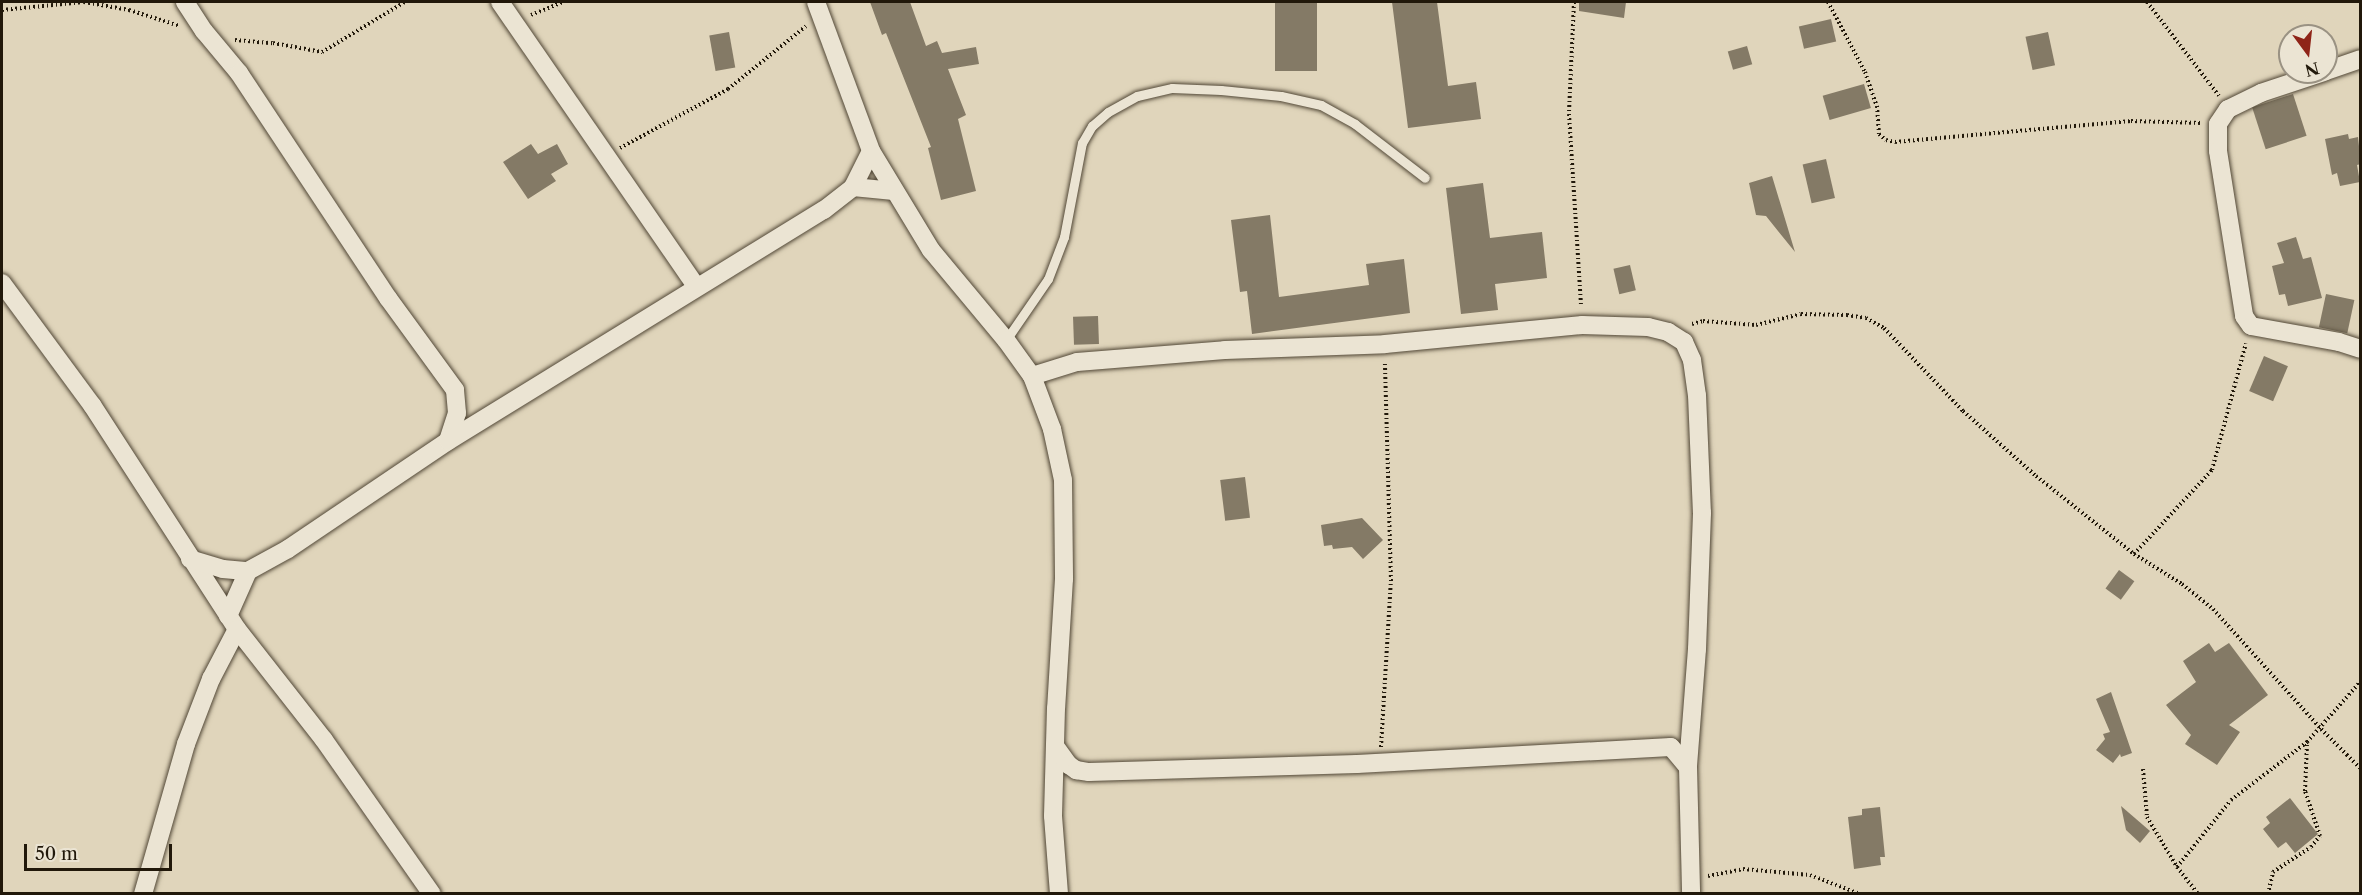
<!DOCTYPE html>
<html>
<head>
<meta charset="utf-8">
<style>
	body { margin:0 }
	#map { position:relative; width:2362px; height:895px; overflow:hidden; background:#e0d5bb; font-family:"Libre Caslon Text",serif }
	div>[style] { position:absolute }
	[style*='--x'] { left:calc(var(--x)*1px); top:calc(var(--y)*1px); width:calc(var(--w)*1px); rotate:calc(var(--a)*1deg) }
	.building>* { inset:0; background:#847a66; transform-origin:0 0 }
	.path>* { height:4px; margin-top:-2px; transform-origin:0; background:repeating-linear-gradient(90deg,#21180a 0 1.5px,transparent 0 4.5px) }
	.roads { filter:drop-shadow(0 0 2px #514736) drop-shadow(0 0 2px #514736) }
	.lane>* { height:9px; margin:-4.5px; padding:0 4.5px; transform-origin:4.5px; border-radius:4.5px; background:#ebe4d3 }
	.street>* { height:18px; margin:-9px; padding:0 9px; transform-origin:9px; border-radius:9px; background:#ebe4d3 }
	span { translate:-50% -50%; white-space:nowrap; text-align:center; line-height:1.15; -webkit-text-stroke:5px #ebe4d3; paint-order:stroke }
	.frame { position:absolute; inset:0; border:3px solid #21180a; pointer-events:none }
	.north { position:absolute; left:2278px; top:24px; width:60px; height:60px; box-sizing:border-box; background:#ebe4d3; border:2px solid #9a9283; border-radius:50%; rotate:165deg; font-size:16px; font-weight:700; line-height:24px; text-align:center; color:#21180a }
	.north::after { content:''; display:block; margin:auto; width:21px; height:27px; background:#8f2418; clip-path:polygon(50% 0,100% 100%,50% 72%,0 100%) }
	.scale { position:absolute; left:24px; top:844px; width:148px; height:27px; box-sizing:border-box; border:3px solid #21180a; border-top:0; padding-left:8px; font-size:18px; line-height:21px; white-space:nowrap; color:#21180a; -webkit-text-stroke:4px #ebe4d3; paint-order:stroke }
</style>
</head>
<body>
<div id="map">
	<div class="building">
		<div style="clip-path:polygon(870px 2px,910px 2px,926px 46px,937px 41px,942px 53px,976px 47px,979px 64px,948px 69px,966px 115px,958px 119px,976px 191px,941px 200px,928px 148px,931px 147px,886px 33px,882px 35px)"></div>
		<div style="left:1275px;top:2px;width:42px;height:69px"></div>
		<div style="clip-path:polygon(1392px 2px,1437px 2px,1448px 86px,1476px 82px,1481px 119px,1408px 128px)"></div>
		<div style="clip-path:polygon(1579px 2px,1626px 2px,1624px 18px,1579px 11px)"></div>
		<div style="left:1831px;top:19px;width:23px;height:33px;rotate:77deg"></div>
		<div style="left:729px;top:32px;width:36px;height:20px;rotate:80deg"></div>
		<div style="left:2048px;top:32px;width:34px;height:23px;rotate:78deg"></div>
		<div style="left:1747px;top:46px;width:19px;height:20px;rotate:74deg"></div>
		<div style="left:1864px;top:84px;width:25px;height:43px;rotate:74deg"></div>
		<div style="left:2293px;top:94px;width:44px;height:43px;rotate:72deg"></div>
		<div style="clip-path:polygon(2348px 134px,2349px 139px,2358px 137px,2361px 164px,2357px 165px,2360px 182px,2340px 186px,2337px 173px,2332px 175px,2325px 139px)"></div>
		<div style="clip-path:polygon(531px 144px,538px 154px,557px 144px,568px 164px,551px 174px,556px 181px,528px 199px,503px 162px)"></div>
		<div style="left:1826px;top:159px;width:40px;height:24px;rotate:77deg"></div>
		<div style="clip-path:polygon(1772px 176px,1795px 252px,1766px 216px,1756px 215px,1749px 183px)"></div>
		<div style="clip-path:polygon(1483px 183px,1490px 238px,1542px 232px,1547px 278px,1495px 284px,1498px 310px,1461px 314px,1446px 188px)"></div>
		<div style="clip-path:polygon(1270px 215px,1279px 297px,1369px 285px,1366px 264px,1404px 259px,1410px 313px,1252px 334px,1247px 291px,1240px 292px,1231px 220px)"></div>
		<div style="clip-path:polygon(2296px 237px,2303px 259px,2311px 257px,2322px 298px,2288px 306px,2285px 294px,2279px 295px,2272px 266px,2284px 263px,2277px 243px)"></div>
		<div style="left:1630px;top:265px;width:26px;height:17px;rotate:77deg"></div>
		<div style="left:2326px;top:294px;width:29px;height:34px;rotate:12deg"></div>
		<div style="left:1098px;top:316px;width:28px;height:25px;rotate:88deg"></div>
		<div style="left:2264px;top:356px;width:26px;height:38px;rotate:23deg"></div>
		<div style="left:1245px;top:477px;width:41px;height:25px;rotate:83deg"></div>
		<div style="clip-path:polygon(1362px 518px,1383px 540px,1363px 559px,1352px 547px,1333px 549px,1332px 545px,1324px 546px,1321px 525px)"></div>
		<div style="left:2119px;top:570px;width:19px;height:23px;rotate:36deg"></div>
		<div style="clip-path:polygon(2209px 643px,2215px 652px,2229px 643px,2268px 695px,2229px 725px,2240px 732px,2217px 765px,2185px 744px,2191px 735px,2166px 705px,2196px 682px,2183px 661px)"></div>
		<div style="clip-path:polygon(2111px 692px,2132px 753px,2121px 757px,2120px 754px,2113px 763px,2096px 750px,2105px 739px,2103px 734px,2110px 732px,2096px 699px)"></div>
		<div style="clip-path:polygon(2290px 798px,2318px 834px,2295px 853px,2286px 842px,2278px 848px,2263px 829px,2270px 823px,2266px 817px)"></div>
		<div style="clip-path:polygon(2121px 806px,2150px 831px,2140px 843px,2126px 830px)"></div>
		<div style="clip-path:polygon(1880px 807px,1885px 857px,1880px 857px,1881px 865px,1854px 869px,1848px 817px,1862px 815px,1862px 809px)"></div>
	</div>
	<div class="path">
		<div style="--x:1574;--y:2;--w:112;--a:92.6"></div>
		<div style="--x:1569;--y:114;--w:193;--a:86.4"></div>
		<div style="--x:1828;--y:2;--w:79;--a:62.1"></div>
		<div style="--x:1865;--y:72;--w:36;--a:71"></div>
		<div style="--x:1877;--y:106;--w:28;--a:86"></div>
		<div style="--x:1879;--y:134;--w:9;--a:41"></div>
		<div style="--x:1886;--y:140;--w:9;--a:13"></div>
		<div style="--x:1895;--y:142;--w:237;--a:-5.1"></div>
		<div style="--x:2131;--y:121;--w:71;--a:1.6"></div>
		<div style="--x:2147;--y:2;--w:118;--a:52.5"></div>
		<div style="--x:2;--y:10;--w:82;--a:-5.6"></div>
		<div style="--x:84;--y:2;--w:46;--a:10.1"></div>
		<div style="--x:129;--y:10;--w:53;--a:17.4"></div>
		<div style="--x:531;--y:15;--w:35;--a:-22"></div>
		<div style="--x:235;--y:40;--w:38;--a:5"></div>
		<div style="--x:273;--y:43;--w:50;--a:10.4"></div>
		<div style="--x:322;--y:52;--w:97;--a:-31.1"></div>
		<div style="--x:620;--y:148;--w:123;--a:-28.6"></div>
		<div style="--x:728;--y:89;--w:100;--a:-38.9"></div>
		<div style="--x:1692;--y:324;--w:11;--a:-15"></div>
		<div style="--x:1703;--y:321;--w:53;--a:4.3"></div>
		<div style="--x:1756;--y:325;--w:46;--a:-13.7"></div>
		<div style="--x:1801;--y:314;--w:46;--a:1.2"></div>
		<div style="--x:1847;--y:315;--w:19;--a:9"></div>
		<div style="--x:1866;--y:318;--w:21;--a:29"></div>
		<div style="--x:1884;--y:328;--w:115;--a:46.4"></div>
		<div style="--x:1963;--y:411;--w:98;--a:41.7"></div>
		<div style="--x:2036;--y:476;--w:125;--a:38.5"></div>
		<div style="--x:2134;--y:554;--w:57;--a:32"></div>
		<div style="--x:2182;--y:584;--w:40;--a:39"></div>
		<div style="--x:2213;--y:609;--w:161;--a:48"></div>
		<div style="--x:2321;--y:729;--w:55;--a:45"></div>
		<div style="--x:2134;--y:554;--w:115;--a:-47.1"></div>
		<div style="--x:2212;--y:470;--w:131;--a:-75"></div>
		<div style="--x:1381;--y:747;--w:166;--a:-86.6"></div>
		<div style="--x:1391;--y:581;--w:219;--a:-91.6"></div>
		<div style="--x:2143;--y:769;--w:48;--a:85.2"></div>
		<div style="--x:2147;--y:817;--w:58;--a:59"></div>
		<div style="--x:2177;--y:867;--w:34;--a:52"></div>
		<div style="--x:2177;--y:867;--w:86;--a:-51.1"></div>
		<div style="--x:2231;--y:800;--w:96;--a:-37.3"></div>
		<div style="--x:2307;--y:742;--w:80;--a:-48.5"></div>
		<div style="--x:1708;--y:876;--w:36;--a:-11"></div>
		<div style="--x:1743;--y:869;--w:67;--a:5.1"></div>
		<div style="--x:1810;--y:875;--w:53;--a:20.8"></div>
		<div style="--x:2268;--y:894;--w:23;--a:-77"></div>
		<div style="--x:2273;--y:872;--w:45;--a:-33.3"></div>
		<div style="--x:2311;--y:847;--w:14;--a:-51"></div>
		<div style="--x:2320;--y:836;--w:47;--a:-108.4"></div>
		<div style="--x:2305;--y:791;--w:48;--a:-87.6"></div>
	</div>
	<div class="roads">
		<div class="lane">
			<div style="--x:1006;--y:340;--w:74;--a:-55.5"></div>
			<div style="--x:1048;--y:279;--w:45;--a:-69.1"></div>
			<div style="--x:1064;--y:237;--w:96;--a:-79.2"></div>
			<div style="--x:1082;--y:143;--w:20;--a:-60"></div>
			<div style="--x:1092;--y:126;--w:21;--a:-41"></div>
			<div style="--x:1108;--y:112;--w:33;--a:-29"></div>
			<div style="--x:1137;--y:96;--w:36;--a:-13"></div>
			<div style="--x:1172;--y:88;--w:49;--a:2.3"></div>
			<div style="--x:1221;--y:90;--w:60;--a:5.7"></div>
			<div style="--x:1281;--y:96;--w:41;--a:12.7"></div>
			<div style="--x:1321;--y:105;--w:39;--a:29"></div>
			<div style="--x:1355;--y:124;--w:88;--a:37.6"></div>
		</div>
		<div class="street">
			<div style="--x:185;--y:2;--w:35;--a:57"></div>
			<div style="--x:204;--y:31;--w:55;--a:50.2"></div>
			<div style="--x:239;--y:73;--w:270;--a:56.5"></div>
			<div style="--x:388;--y:298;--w:114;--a:53.9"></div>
			<div style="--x:455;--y:390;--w:23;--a:85"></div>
			<div style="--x:457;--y:413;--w:29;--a:108"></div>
			<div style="--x:500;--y:2;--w:345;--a:55.4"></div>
			<div style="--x:816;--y:2;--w:159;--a:69.7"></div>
			<div style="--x:871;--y:151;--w:116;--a:58.8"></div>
			<div style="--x:931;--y:250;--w:117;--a:50.2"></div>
			<div style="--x:1006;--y:340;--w:44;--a:54.2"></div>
			<div style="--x:1032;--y:376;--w:57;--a:69.3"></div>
			<div style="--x:1052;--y:429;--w:52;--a:77.8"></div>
			<div style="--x:1063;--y:480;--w:99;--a:89.4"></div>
			<div style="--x:1064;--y:579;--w:129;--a:93.5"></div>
			<div style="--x:1056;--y:708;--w:108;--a:91.6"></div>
			<div style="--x:1053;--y:816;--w:78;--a:85.6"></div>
			<div style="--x:2326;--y:71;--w:36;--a:-19"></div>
			<div style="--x:2324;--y:72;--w:66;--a:161.6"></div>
			<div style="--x:2261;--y:93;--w:37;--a:154"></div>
			<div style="--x:2228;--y:109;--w:18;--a:124"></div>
			<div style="--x:2218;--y:124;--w:27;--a:90"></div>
			<div style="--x:2218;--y:151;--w:167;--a:81"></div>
			<div style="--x:2244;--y:316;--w:12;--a:55"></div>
			<div style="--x:2251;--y:326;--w:89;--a:10.3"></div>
			<div style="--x:2339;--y:342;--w:22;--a:18"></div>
			<div style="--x:853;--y:187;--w:41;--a:5.6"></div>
			<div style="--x:2;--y:283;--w:152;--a:53.6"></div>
			<div style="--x:92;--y:405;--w:267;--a:57.1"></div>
			<div style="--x:237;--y:629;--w:141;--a:51.9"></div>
			<div style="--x:324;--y:740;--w:188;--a:55"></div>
			<div style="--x:1032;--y:376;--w:47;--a:-17.3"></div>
			<div style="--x:1077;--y:362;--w:148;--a:-4.6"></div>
			<div style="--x:1225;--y:350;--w:160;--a:-2.1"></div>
			<div style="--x:1385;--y:344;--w:198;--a:-5.5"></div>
			<div style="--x:1582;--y:325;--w:66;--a:1.7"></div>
			<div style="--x:1648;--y:327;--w:21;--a:14"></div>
			<div style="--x:1668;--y:332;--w:19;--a:32"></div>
			<div style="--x:1684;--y:342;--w:20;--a:66"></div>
			<div style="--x:1692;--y:360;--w:35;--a:82"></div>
			<div style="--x:1697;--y:395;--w:118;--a:87.6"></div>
			<div style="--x:1702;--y:513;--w:136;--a:92.1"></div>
			<div style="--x:1697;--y:649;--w:118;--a:94.4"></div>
			<div style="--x:1688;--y:767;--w:127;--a:88.6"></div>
			<div style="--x:190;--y:559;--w:34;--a:17"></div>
			<div style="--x:223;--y:569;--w:25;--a:5"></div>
			<div style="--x:248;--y:571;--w:46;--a:-28.8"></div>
			<div style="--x:288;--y:549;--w:193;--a:-34"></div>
			<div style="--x:448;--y:441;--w:441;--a:-31.6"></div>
			<div style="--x:824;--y:210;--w:37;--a:-38"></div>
			<div style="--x:853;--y:187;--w:40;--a:-63.4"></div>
			<div style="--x:228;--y:616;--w:49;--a:-66"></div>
			<div style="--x:1055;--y:746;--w:24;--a:54"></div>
			<div style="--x:1069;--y:765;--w:9;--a:36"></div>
			<div style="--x:1076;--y:770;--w:13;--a:9"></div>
			<div style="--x:1089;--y:772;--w:268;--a:-1.7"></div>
			<div style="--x:1357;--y:764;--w:314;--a:-3.1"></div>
			<div style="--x:1671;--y:747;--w:26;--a:50"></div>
			<div style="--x:143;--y:894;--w:156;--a:-74"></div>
			<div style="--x:186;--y:744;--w:70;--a:-69"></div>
			<div style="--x:211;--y:679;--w:56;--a:-62.5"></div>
		</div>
	</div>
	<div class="frame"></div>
	<div class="north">N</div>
	<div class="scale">50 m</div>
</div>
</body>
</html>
